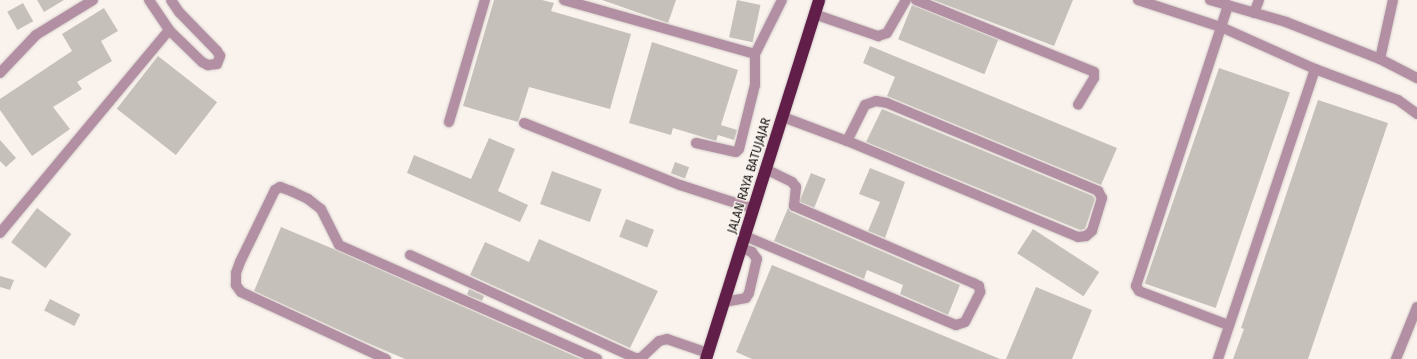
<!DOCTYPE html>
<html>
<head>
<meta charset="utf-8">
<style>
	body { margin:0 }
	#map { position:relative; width:1417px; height:359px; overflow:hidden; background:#f9f2ed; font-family:"Fira Sans",sans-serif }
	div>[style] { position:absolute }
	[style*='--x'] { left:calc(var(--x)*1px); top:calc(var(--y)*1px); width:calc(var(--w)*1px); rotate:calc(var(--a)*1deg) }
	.building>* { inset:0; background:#c6c0bb; transform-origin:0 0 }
	.roads { filter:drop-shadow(0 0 1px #d5ceca) drop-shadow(0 0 1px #d5ceca) }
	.minor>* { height:10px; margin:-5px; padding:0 5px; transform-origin:5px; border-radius:5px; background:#b28fa2 }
	.highway>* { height:12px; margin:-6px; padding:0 6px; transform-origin:6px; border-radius:6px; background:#601e48 }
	span { translate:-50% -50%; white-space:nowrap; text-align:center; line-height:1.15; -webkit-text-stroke:3px #f9f2ed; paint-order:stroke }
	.street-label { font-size:12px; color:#151311 }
</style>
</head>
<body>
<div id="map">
	<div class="building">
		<div style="clip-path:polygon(37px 0,64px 0,44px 12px)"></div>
		<div style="clip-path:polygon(494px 0,542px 0,554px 3px,551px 11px,631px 34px,610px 109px,529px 87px,518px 122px,463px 106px)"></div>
		<div style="clip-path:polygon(602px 0,676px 0,668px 23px)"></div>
		<div style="left:737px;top:0;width:24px;height:38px;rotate:12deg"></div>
		<div style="clip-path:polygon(933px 0,1073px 0,1054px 46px)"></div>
		<div style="left:23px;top:3px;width:21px;height:18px;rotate:61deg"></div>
		<div style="left:912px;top:5px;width:93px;height:37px;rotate:22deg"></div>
		<div style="clip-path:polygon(104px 8px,118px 31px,101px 41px,112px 61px,77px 82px,82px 89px,53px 107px,70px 129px,32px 156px,0 110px,0 99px,72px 51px,62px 34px)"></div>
		<div style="clip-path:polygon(652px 42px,738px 70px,721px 125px,737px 130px,734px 140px,718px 135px,716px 141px,673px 128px,671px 135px,629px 123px)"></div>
		<div style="clip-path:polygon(870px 46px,1117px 148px,1101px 185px,887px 96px,895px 77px,863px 63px)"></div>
		<div style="left:158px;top:56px;width:75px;height:67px;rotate:38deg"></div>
		<div style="left:1219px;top:68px;width:75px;height:228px;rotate:19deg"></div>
		<div style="clip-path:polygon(1318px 100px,1388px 123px,1308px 359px,1233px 359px,1244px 329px,1241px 328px)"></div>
		<div style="clip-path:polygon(882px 109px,1093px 196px,1095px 199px,1085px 229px,1080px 230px,866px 142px)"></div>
		<div style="clip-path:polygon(489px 138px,515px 149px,498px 191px,528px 205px,520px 222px,407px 173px,414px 155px,471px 179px)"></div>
		<div style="clip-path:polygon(0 140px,16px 158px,6px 167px,0 161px)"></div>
		<div style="left:675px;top:162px;width:15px;height:12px;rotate:20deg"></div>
		<div style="clip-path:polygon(870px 168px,905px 182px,885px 238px,868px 231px,880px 202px,859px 194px)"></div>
		<div style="left:552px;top:171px;width:53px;height:35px;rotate:20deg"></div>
		<div style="left:811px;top:173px;width:16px;height:31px;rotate:22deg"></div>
		<div style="left:37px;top:208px;width:43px;height:43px;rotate:37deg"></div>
		<div style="clip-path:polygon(788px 208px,791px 212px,960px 285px,948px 315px,900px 294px,903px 285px,867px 270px,864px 279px,774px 241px)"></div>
		<div style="left:626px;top:219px;width:30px;height:19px;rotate:21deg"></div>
		<div style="clip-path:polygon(281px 227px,336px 250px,581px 359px,405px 359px,363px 341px,254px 291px)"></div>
		<div style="left:1033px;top:229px;width:79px;height:29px;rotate:33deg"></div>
		<div style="clip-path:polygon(539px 239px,658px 291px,630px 348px,470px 275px,485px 242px,529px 262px)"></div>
		<div style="clip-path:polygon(772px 265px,1000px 359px,752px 359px,736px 352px)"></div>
		<div style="clip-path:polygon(0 276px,14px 280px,10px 290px,0 287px)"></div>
		<div style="clip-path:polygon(1036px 287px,1092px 310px,1072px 359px,1006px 359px)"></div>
		<div style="clip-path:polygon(469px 289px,484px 296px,482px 301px,467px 295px)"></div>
		<div style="left:50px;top:299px;width:34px;height:13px;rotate:27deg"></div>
	</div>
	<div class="roads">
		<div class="minor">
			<div style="--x:149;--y:0;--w:36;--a:56"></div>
			<div style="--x:169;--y:30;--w:46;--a:44.1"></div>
			<div style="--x:202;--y:62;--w:7;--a:27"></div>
			<div style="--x:208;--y:65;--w:9;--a:-6"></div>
			<div style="--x:217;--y:64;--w:9;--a:-69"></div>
			<div style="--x:220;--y:56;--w:6;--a:-121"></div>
			<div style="--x:217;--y:51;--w:54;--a:-134.3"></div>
			<div style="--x:179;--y:12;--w:14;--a:-124"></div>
			<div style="--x:564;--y:0;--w:198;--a:15.8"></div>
			<div style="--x:916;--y:0;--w:192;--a:22"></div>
			<div style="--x:1094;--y:72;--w:6;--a:90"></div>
			<div style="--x:1094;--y:78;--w:31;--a:121"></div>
			<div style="--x:1138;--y:0;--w:87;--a:18"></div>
			<div style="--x:1221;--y:27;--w:23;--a:-72"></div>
			<div style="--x:1210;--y:0;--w:79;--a:16.1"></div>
			<div style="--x:1286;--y:22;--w:101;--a:21.5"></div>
			<div style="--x:1380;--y:59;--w:42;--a:27.2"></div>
			<div style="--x:1254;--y:13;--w:14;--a:-69"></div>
			<div style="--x:814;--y:14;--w:68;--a:19"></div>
			<div style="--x:878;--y:36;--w:9;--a:-18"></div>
			<div style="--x:887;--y:33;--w:38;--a:-60"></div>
			<div style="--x:1380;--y:59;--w:60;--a:-77.6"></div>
			<div style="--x:0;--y:73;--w:52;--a:-46.5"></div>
			<div style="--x:36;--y:35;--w:67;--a:-31.6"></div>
			<div style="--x:876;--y:101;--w:11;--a:10"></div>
			<div style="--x:887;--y:103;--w:229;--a:22.6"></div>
			<div style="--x:1098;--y:191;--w:8;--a:60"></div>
			<div style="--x:1102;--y:198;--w:34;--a:107"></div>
			<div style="--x:1092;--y:231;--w:8;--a:140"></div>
			<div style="--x:1086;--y:236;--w:8;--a:173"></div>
			<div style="--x:1078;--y:237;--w:250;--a:-157.4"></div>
			<div style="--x:847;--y:141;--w:40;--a:-63.4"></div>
			<div style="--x:865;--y:105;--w:12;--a:-20"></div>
			<div style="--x:783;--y:117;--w:68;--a:20.6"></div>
			<div style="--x:449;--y:122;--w:127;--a:-73.6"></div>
			<div style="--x:524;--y:123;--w:168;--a:21.7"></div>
			<div style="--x:680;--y:185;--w:78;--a:18"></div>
			<div style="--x:696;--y:143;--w:41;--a:12.7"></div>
			<div style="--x:736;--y:152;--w:4;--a:-45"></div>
			<div style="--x:739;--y:149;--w:66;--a:-76"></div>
			<div style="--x:755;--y:85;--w:31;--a:-90"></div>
			<div style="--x:755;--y:54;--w:60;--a:-63.4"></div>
			<div style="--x:0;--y:233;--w:264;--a:-50.2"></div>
			<div style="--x:745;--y:236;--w:229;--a:22.9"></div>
			<div style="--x:956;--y:325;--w:9;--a:-18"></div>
			<div style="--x:965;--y:322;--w:34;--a:-63"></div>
			<div style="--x:980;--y:292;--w:6;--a:-99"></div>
			<div style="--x:979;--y:286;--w:7;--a:-153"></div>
			<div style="--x:973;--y:283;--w:195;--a:-156.7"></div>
			<div style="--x:794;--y:206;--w:19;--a:-84"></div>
			<div style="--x:796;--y:187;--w:6;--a:-129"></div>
			<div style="--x:792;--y:182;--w:30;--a:-154"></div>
			<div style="--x:410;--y:255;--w:247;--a:24.6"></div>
			<div style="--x:635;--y:358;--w:6;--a:0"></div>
			<div style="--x:641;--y:358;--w:25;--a:-43"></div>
			<div style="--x:659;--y:341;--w:8;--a:-14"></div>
			<div style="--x:667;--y:339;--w:43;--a:18.9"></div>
			<div style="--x:724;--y:302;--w:22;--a:-10"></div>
			<div style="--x:746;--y:298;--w:6;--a:-59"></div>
			<div style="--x:749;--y:293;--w:35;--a:-77"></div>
			<div style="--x:757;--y:259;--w:9;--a:-126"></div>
			<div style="--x:752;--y:252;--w:12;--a:-160"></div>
			<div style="--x:1228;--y:325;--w:95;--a:-159.1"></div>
			<div style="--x:1139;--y:291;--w:6;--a:-121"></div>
			<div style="--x:1136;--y:286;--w:273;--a:-71.8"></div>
			<div style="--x:1221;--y:27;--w:103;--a:24.1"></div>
			<div style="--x:1315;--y:69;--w:89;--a:20.5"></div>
			<div style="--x:1398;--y:100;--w:24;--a:36"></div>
			<div style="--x:386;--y:359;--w:160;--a:-155.2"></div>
			<div style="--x:241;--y:292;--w:9;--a:-126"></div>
			<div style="--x:236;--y:285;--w:12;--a:-90"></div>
			<div style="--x:236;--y:273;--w:12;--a:-70"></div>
			<div style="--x:240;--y:262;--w:80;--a:-64.1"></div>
			<div style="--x:275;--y:190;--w:6;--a:-31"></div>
			<div style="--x:280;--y:187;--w:12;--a:20"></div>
			<div style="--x:291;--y:191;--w:19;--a:25"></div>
			<div style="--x:308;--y:199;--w:16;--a:38"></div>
			<div style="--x:321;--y:209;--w:40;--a:63.4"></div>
			<div style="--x:339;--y:245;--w:282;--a:23.8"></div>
			<div style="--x:1218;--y:359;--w:306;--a:-71.5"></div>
			<div style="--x:1396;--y:359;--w:56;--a:-68"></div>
		</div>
		<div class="highway">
			<div style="--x:706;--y:359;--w:376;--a:-72.5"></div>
		</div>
	</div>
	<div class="street-label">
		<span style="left:750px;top:176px;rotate:-73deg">JALAN RAYA BATUJAJAR</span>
	</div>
</div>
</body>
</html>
